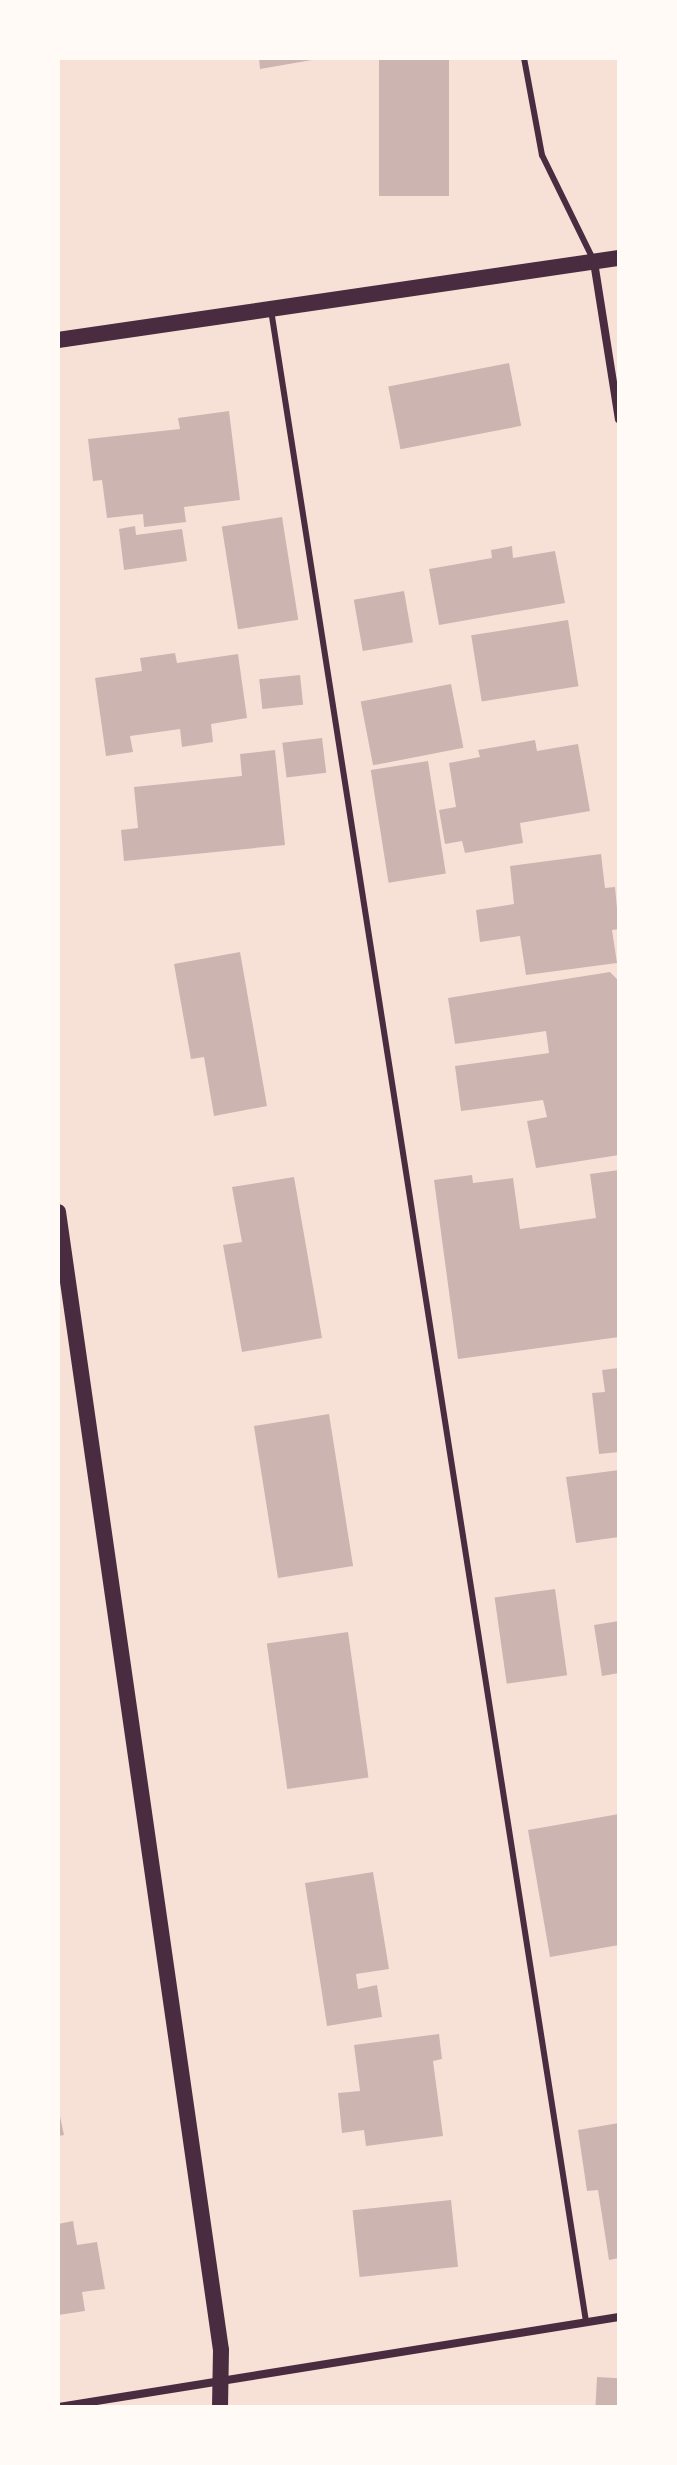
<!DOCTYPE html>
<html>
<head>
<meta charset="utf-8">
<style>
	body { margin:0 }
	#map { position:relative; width:677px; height:2465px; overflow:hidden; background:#f7e1d7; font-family:Montserrat,sans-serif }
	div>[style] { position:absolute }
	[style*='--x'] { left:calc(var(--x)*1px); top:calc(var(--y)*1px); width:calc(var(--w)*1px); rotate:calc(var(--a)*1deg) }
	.building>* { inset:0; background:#ccb4b1; transform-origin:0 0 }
	.service>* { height:6px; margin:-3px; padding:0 3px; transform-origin:3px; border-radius:3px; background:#4a2c40 }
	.minor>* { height:8px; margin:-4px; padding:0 4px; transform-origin:4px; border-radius:4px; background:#4a2c40 }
	.secondary>* { height:16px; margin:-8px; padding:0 8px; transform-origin:8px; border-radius:8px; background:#4a2c40 }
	span { translate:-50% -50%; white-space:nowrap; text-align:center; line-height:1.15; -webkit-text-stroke:8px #fffaf5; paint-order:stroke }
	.frame { position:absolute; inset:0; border:60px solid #fffaf5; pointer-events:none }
</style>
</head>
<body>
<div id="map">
	<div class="building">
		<div style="clip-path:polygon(259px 58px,312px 58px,312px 60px,260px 69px)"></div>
		<div style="left:379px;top:58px;width:70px;height:138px"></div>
		<div style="left:509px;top:363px;width:64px;height:123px;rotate:79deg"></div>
		<div style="clip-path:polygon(229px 411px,240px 500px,184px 507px,186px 522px,144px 527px,143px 514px,107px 518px,102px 480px,93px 481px,88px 439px,180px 429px,178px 418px)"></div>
		<div style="left:282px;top:517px;width:104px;height:61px;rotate:81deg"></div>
		<div style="clip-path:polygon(135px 526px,136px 535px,182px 529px,187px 561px,124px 570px,119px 529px)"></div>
		<div style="clip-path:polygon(512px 546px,513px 558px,555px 551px,565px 603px,439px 625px,429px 569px,492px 558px,491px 550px)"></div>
		<div style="left:404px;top:591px;width:52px;height:51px;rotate:80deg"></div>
		<div style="left:568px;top:620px;width:67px;height:98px;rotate:81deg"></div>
		<div style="clip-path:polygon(175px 653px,177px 663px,238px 654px,247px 718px,211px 724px,213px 742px,182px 747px,180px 729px,130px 736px,133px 752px,106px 756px,95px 678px,142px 671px,140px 658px)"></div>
		<div style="left:300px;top:675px;width:30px;height:41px;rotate:84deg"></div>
		<div style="left:451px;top:684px;width:65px;height:92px;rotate:79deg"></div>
		<div style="left:322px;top:738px;width:35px;height:40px;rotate:83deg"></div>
		<div style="clip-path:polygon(535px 740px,537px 751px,578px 744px,590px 811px,520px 823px,523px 843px,465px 853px,462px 841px,445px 844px,439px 810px,456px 807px,449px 763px,480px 757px,478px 750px)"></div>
		<div style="clip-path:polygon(275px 750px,285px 845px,124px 861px,121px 830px,138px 828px,134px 787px,242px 776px,240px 754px)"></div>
		<div style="left:428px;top:761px;width:114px;height:58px;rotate:81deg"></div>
		<div style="clip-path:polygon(601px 854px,605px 888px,615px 887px,619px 929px,612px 930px,617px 963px,526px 975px,520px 936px,480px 942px,476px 910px,514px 904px,510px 866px)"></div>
		<div style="clip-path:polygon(240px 952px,267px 1106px,214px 1116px,204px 1057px,191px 1059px,174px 964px)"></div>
		<div style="clip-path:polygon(610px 972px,619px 981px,619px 1155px,536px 1168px,527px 1121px,547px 1117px,543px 1100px,461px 1111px,455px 1066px,549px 1053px,546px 1031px,455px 1044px,448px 998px)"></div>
		<div style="clip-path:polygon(619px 1170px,619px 1337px,458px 1359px,434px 1180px,472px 1175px,473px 1183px,513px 1178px,520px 1229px,596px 1218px,590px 1174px)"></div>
		<div style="clip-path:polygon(294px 1177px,322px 1338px,242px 1352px,223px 1245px,242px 1242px,232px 1187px)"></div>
		<div style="clip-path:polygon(619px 1368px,619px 1452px,599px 1454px,592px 1393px,605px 1392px,602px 1370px)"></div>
		<div style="left:329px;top:1414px;width:154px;height:76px;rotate:81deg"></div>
		<div style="clip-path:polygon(619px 1470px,619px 1537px,576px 1543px,566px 1477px)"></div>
		<div style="left:555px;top:1589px;width:87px;height:61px;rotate:82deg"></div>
		<div style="clip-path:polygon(619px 1621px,619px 1673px,602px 1676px,594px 1625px)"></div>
		<div style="left:348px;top:1632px;width:147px;height:82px;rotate:82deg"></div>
		<div style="clip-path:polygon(619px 1814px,619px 1945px,550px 1957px,528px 1830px)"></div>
		<div style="clip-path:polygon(373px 1872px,389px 1969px,356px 1974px,358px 1989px,377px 1985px,382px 2017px,327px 2026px,305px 1883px)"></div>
		<div style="clip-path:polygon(439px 2034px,442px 2059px,433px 2061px,443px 2136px,366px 2146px,364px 2130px,342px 2133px,338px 2093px,360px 2091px,354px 2045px)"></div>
		<div style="clip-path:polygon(58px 2107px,64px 2135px,58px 2136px)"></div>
		<div style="clip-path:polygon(619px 2123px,619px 2258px,609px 2260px,598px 2190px,587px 2191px,578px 2130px)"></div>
		<div style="left:451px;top:2200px;width:67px;height:99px;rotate:84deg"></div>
		<div style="clip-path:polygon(73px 2221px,77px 2245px,97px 2242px,105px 2289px,82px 2292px,85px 2311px,58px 2315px,58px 2224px)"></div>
		<div style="left:597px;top:2377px;width:22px;height:30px;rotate:3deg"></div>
	</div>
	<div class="service">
		<div style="--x:524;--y:58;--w:99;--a:79.5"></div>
		<div style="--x:542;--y:155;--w:118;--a:63.9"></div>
		<div style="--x:271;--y:310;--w:2037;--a:81.1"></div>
	</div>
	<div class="minor">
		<div style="--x:594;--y:262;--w:159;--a:81"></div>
		<div style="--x:59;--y:2407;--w:567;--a:-9.13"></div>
	</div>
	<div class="secondary">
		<div style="--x:58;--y:340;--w:567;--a:-8.32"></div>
		<div style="--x:58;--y:1212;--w:1150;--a:81.85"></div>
		<div style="--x:221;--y:2350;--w:57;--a:91"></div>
	</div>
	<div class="frame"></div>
</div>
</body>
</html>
